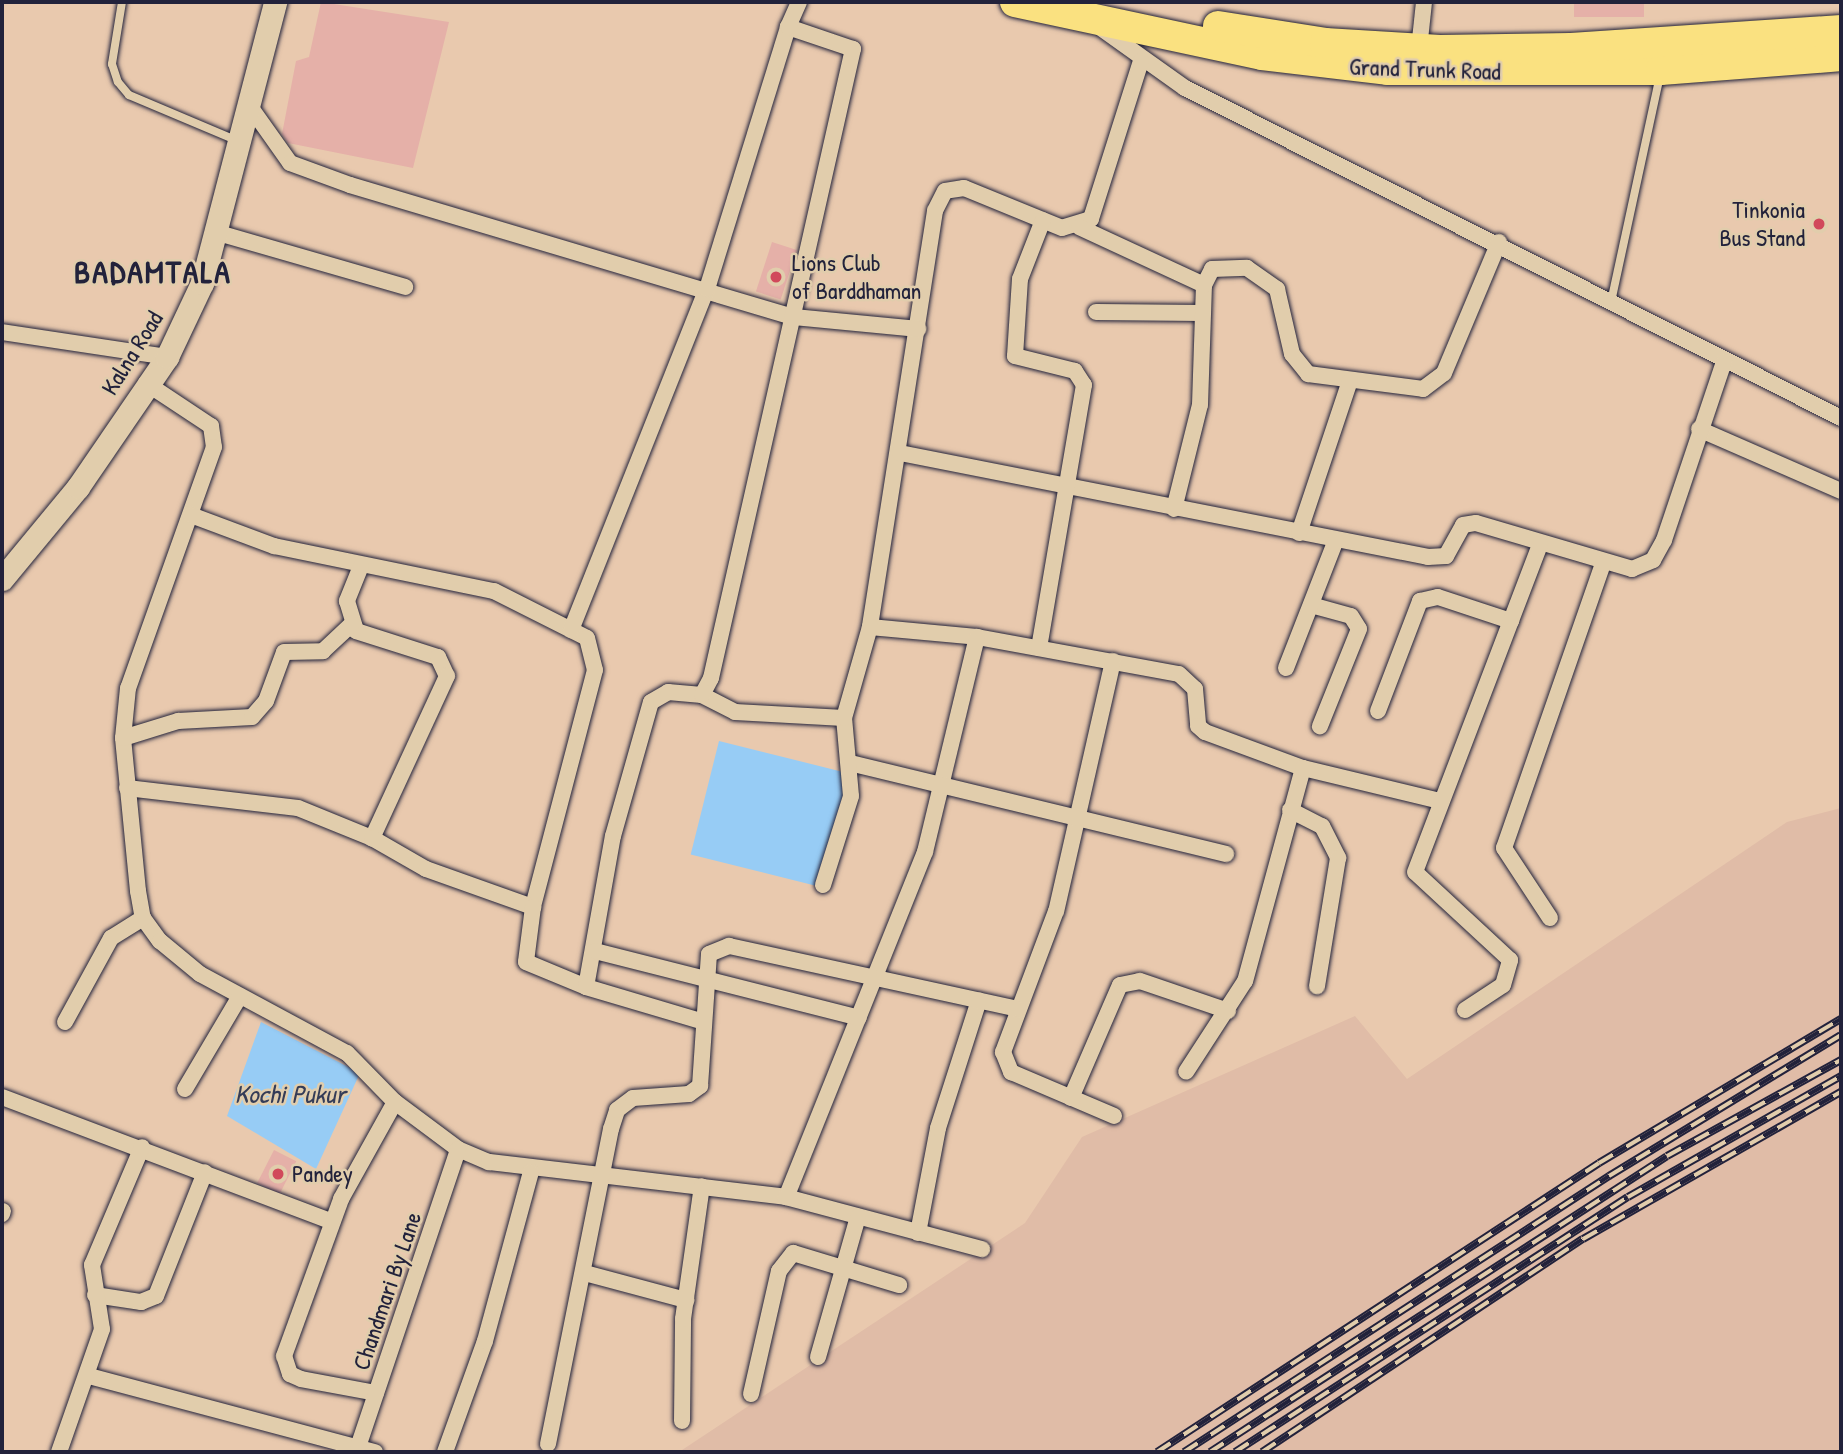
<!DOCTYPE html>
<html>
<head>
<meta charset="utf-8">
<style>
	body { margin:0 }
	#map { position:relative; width:1843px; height:1454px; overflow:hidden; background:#e9c9ae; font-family:"Patrick Hand",sans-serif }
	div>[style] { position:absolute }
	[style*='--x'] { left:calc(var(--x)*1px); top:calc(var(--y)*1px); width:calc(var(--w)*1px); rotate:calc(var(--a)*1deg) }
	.built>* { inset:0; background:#e0bca7 }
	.water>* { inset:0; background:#97ccf5; transform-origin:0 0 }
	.building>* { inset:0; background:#e5b0a8; transform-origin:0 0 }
	.roads { filter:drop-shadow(0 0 2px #22223b) drop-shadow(0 0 2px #22223b) }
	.lane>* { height:8px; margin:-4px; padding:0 4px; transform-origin:4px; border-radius:4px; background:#e1cdac }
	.street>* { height:16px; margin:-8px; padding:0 8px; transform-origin:8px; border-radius:8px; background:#e1cdac }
	.secondary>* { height:23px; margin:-11.5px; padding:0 11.5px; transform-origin:11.5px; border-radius:11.5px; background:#e1cdac }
	.highway>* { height:30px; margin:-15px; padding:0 15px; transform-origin:15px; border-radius:15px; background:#fae180 }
	.rail>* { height:8px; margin-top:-4px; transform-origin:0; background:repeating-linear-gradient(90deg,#e1cdac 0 16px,#22223b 0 32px); box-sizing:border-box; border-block:2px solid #22223b }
	.dots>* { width:19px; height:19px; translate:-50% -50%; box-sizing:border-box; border:4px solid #e1cdac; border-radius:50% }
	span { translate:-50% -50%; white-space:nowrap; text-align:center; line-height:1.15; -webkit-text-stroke:5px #e1cdac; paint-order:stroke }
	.street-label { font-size:24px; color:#22223b }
	.poi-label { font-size:24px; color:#22223b }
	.right { translate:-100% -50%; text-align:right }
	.left { translate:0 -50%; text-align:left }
	.water-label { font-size:26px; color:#343c57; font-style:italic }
	.district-label { font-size:32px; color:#22223b; font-weight:700; letter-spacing:2px }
	.frame { position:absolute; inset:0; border:4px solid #22223b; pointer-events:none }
</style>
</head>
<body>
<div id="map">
	<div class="built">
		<div style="clip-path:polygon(1841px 808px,1841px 1452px,679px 1452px,1025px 1223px,1082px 1137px,1355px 1016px,1407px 1079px,1787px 822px)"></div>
	</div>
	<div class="water">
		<div style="left:719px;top:741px;width:134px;height:117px;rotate:14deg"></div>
		<div style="clip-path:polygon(261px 1022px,360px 1073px,316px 1169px,227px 1116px)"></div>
	</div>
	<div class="building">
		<div style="clip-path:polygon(321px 2px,449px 22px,413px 168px,288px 143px,282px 134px,296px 61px,309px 57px)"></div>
		<div style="left:1574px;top:2px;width:70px;height:15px"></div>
		<div style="left:772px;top:242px;width:26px;height:52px;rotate:18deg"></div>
		<div style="left:274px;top:1150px;width:25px;height:37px;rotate:27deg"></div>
	</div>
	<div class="roads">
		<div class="lane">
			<div style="--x:122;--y:2;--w:63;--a:99.2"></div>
			<div style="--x:112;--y:64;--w:19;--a:72"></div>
			<div style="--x:118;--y:82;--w:17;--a:50"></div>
			<div style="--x:129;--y:95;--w:118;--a:22.9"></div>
			<div style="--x:1611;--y:302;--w:231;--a:-77.8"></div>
		</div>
		<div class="street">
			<div style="--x:1098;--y:26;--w:107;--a:35.5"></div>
			<div style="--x:1185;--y:88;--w:734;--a:26.7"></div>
			<div style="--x:1419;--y:49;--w:47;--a:-83.9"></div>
			<div style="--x:1141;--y:61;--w:166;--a:107.6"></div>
			<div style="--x:1091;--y:219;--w:30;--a:163"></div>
			<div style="--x:1062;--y:228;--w:106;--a:-157.8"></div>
			<div style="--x:964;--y:188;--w:19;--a:171"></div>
			<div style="--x:945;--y:191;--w:22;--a:117"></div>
			<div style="--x:935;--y:211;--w:421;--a:98.9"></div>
			<div style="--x:870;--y:627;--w:107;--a:5.3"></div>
			<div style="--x:977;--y:637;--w:205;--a:10.4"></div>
			<div style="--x:1179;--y:674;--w:22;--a:43"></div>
			<div style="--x:1195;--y:689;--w:37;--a:85"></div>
			<div style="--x:1198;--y:726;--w:9;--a:41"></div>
			<div style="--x:1205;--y:732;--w:104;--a:20.2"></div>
			<div style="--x:1303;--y:768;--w:221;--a:105.2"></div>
			<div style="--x:1245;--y:981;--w:108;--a:123"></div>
			<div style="--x:249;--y:105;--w:71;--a:54.7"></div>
			<div style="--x:290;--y:163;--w:64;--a:20.1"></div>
			<div style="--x:350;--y:185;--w:463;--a:16.6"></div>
			<div style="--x:794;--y:317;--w:125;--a:5.5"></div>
			<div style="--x:1079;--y:227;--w:138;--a:24.9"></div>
			<div style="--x:215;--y:232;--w:198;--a:16.1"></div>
			<div style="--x:1096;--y:312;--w:106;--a:0.5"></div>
			<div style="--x:2;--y:332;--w:167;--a:8.6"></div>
			<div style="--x:146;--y:383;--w:78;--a:33.5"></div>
			<div style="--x:211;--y:426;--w:21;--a:82"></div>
			<div style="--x:214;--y:447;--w:256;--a:109.6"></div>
			<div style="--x:128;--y:688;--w:50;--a:95.7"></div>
			<div style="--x:123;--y:738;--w:154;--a:84.4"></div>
			<div style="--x:138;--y:891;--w:27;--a:80"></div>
			<div style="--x:143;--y:918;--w:29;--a:54"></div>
			<div style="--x:160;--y:941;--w:52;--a:39.5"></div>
			<div style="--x:200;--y:974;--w:167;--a:28.3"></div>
			<div style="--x:347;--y:1053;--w:69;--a:45.6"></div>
			<div style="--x:395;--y:1102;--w:79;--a:36.7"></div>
			<div style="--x:458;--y:1149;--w:34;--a:23"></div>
			<div style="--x:489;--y:1162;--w:299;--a:6.7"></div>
			<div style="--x:1699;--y:429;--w:155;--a:23.6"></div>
			<div style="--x:900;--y:453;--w:538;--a:11.14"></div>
			<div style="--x:1428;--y:557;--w:18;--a:-3"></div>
			<div style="--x:1446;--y:556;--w:35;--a:-61"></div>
			<div style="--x:1463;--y:525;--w:13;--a:-9"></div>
			<div style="--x:1476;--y:523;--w:163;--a:16.4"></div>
			<div style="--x:1632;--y:569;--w:23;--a:-23"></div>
			<div style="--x:1653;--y:560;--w:23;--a:-61"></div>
			<div style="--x:1664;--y:540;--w:188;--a:-71.4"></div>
			<div style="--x:1174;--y:509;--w:107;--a:-76"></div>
			<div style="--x:1200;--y:405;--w:120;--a:-88.1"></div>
			<div style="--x:1204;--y:285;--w:18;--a:-63"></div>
			<div style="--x:1212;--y:269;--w:35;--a:-2"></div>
			<div style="--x:1247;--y:268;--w:37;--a:35"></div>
			<div style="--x:1277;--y:289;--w:67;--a:77"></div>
			<div style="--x:1292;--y:354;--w:26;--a:51"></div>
			<div style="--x:1308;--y:374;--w:116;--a:7.4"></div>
			<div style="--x:1423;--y:389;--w:26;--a:-37"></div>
			<div style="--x:1444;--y:373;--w:142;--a:-67.2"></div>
			<div style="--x:191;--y:515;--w:89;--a:20.5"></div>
			<div style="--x:274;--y:546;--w:225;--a:11.6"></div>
			<div style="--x:494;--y:591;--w:104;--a:26.8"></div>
			<div style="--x:587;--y:638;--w:33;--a:76"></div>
			<div style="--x:595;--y:670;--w:245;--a:104.7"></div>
			<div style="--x:1299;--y:533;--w:160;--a:-71.5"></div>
			<div style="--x:361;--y:566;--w:38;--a:112"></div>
			<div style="--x:347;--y:601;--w:31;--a:73"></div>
			<div style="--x:356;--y:631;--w:86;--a:17.6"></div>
			<div style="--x:438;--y:657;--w:21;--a:65"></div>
			<div style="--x:447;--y:676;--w:179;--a:114.8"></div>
			<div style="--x:1311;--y:605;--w:41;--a:15.4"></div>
			<div style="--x:1351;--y:616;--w:15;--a:58"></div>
			<div style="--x:1359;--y:629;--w:105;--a:111.9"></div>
			<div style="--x:571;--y:630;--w:367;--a:-68.3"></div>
			<div style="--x:707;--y:289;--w:274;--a:-72.8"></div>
			<div style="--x:977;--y:637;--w:221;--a:103.6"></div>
			<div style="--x:925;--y:852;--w:372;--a:111.9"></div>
			<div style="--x:786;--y:1197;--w:203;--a:14.9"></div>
			<div style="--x:1039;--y:648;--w:267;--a:-80.3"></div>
			<div style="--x:1084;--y:385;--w:17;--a:-123"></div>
			<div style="--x:1075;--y:371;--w:62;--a:-166"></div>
			<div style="--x:1015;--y:356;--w:77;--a:-86.3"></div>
			<div style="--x:1020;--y:279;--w:63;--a:-68.7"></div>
			<div style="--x:1113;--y:661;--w:256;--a:102.8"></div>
			<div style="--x:1056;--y:911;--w:151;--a:110.6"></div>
			<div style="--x:1003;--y:1052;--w:22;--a:68"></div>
			<div style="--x:1011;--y:1072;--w:112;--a:23.1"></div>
			<div style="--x:1286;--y:668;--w:137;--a:-68.7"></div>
			<div style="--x:702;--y:695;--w:37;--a:27"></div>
			<div style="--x:735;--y:712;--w:109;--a:3.2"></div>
			<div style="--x:1378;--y:711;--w:118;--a:-69.1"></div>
			<div style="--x:1420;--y:601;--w:18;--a:-13"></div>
			<div style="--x:1438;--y:597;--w:77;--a:18.2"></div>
			<div style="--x:123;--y:738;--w:58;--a:-17.2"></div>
			<div style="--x:178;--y:721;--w:74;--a:-3.1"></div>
			<div style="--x:252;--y:717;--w:21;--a:-49"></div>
			<div style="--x:266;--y:701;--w:52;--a:-69.8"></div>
			<div style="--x:284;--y:652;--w:39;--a:-1"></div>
			<div style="--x:323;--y:651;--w:40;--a:-43"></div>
			<div style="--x:850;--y:763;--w:387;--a:13.6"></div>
			<div style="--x:1303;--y:768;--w:141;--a:13.5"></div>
			<div style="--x:127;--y:788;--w:172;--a:6.7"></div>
			<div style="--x:298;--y:808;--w:80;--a:22.1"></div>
			<div style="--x:372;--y:838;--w:62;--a:29.9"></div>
			<div style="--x:426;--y:869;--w:114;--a:19.6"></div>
			<div style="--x:533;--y:907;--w:55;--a:97.3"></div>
			<div style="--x:526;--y:962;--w:65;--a:22.6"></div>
			<div style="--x:586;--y:987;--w:153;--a:-79.9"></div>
			<div style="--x:613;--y:836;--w:139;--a:-74.2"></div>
			<div style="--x:651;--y:702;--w:20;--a:-30"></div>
			<div style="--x:668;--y:692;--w:34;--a:5"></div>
			<div style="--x:702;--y:695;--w:19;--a:-62"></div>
			<div style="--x:711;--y:678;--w:645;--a:-77.28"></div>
			<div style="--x:853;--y:49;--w:69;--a:-161.3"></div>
			<div style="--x:788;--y:27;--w:27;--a:-66"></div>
			<div style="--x:1290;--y:810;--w:36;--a:27"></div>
			<div style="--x:1322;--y:826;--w:36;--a:63"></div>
			<div style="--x:1338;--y:858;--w:130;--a:99.3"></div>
			<div style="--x:823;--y:885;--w:93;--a:-72.5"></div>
			<div style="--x:851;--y:796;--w:78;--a:-95.1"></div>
			<div style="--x:844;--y:718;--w:95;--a:-74.1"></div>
			<div style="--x:1550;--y:918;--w:84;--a:-123.3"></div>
			<div style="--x:1504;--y:848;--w:301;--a:-70.8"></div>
			<div style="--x:595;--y:951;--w:272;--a:14.2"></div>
			<div style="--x:586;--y:987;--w:120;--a:16.5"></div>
			<div style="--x:1465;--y:1010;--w:45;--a:-33.3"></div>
			<div style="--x:1503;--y:985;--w:26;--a:-74"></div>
			<div style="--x:1510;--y:960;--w:129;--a:-137.2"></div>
			<div style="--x:1415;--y:872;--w:351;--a:-69.1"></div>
			<div style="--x:65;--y:1022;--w:96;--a:-61.3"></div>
			<div style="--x:111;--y:938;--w:38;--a:-32"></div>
			<div style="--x:185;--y:1089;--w:108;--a:-59.4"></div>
			<div style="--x:2;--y:1097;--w:353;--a:20.7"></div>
			<div style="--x:1071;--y:1098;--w:123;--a:-66.6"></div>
			<div style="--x:1120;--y:985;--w:20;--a:-11"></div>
			<div style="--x:1140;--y:981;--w:93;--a:18.8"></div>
			<div style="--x:2;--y:1214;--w:3;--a:-72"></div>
			<div style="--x:918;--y:1233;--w:107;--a:-79.2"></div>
			<div style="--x:938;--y:1128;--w:134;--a:-72.2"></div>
			<div style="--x:585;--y:1273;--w:105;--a:15"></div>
			<div style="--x:95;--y:1295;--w:47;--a:8.7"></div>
			<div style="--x:141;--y:1302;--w:16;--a:-22"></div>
			<div style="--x:156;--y:1296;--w:133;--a:-68.4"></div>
			<div style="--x:818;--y:1357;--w:146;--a:-74.1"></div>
			<div style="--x:89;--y:1376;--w:296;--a:14.9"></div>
			<div style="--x:376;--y:1393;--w:76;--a:-169.4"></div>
			<div style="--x:301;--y:1379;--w:12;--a:-156"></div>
			<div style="--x:290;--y:1374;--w:19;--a:-108"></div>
			<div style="--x:284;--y:1356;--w:167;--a:-70"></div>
			<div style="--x:341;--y:1199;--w:111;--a:-60.9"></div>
			<div style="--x:751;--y:1394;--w:126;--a:-77.2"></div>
			<div style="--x:779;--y:1271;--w:23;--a:-52"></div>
			<div style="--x:793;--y:1253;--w:111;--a:16.8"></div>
			<div style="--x:682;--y:1421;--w:102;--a:-89.4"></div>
			<div style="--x:683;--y:1319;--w:134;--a:-81.9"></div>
			<div style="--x:548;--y:1444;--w:321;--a:-78.7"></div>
			<div style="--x:611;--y:1129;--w:20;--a:-72"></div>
			<div style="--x:617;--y:1110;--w:20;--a:-37"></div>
			<div style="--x:633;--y:1098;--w:56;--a:-4.1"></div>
			<div style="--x:689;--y:1094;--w:14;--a:-36"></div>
			<div style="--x:700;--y:1086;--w:132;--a:-86.1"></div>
			<div style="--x:709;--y:954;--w:22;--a:-22"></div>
			<div style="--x:729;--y:946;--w:295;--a:12.3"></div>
			<div style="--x:358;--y:1447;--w:314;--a:-71.4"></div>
			<div style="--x:59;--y:1452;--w:130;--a:-70.7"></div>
			<div style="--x:102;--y:1329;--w:65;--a:-98.9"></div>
			<div style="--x:92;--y:1265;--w:128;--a:-67"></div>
			<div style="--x:445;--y:1452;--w:118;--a:-70.2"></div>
			<div style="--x:485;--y:1341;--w:175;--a:-74.8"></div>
		</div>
		<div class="secondary">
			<div style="--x:2;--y:579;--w:119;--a:-50.4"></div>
			<div style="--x:78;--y:487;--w:158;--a:-55.6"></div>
			<div style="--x:167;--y:357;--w:82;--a:-64.7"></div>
			<div style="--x:202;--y:283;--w:290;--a:-75.4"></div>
		</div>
		<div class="highway">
			<div style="--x:1015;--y:2;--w:253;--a:12.1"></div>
			<div style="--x:1262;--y:55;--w:126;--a:6.8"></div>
			<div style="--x:1387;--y:70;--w:274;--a:0"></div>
			<div style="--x:1661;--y:70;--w:181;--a:-4.4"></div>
			<div style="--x:1218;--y:26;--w:108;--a:9"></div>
			<div style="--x:1325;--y:43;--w:115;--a:3.5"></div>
			<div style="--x:1440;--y:50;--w:131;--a:-0.9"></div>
			<div style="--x:1571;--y:48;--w:271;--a:-3.8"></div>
		</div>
	</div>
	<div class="rail">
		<div style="--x:1157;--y:1452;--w:528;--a:-33.18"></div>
		<div style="--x:1599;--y:1163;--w:282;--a:-30.8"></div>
		<div style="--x:1184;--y:1452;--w:507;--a:-33"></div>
		<div style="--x:1609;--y:1176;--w:271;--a:-31.3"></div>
		<div style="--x:1210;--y:1452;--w:544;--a:-32.93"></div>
		<div style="--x:1667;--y:1156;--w:199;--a:-28.9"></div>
		<div style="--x:1235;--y:1452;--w:468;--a:-33"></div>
		<div style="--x:1628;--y:1197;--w:245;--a:-29.6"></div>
		<div style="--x:1262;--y:1452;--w:385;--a:-33.6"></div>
		<div style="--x:1583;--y:1239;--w:297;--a:-29.7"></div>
	</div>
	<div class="dots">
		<div style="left:1819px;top:224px;background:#d1495b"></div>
		<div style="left:776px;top:277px;background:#d1495b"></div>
		<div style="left:278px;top:1174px;background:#d1495b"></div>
	</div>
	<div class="street-label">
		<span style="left:1425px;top:69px;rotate:2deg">Grand Trunk Road</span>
		<span style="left:132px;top:353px;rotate:-58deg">Kalna Road</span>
		<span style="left:387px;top:1291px;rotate:-71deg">Chandmari By Lane</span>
	</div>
	<div class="poi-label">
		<span class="right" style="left:1805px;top:224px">Tinkonia<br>Bus Stand</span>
		<span class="left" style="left:792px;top:277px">Lions Club<br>of Barddhaman</span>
		<span class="left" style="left:292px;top:1174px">Pandey</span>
	</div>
	<div class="water-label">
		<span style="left:290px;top:1094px">Kochi Pukur</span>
	</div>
	<div class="district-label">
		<span style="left:153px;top:272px">BADAMTALA</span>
	</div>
	<div class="frame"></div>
</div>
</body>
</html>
